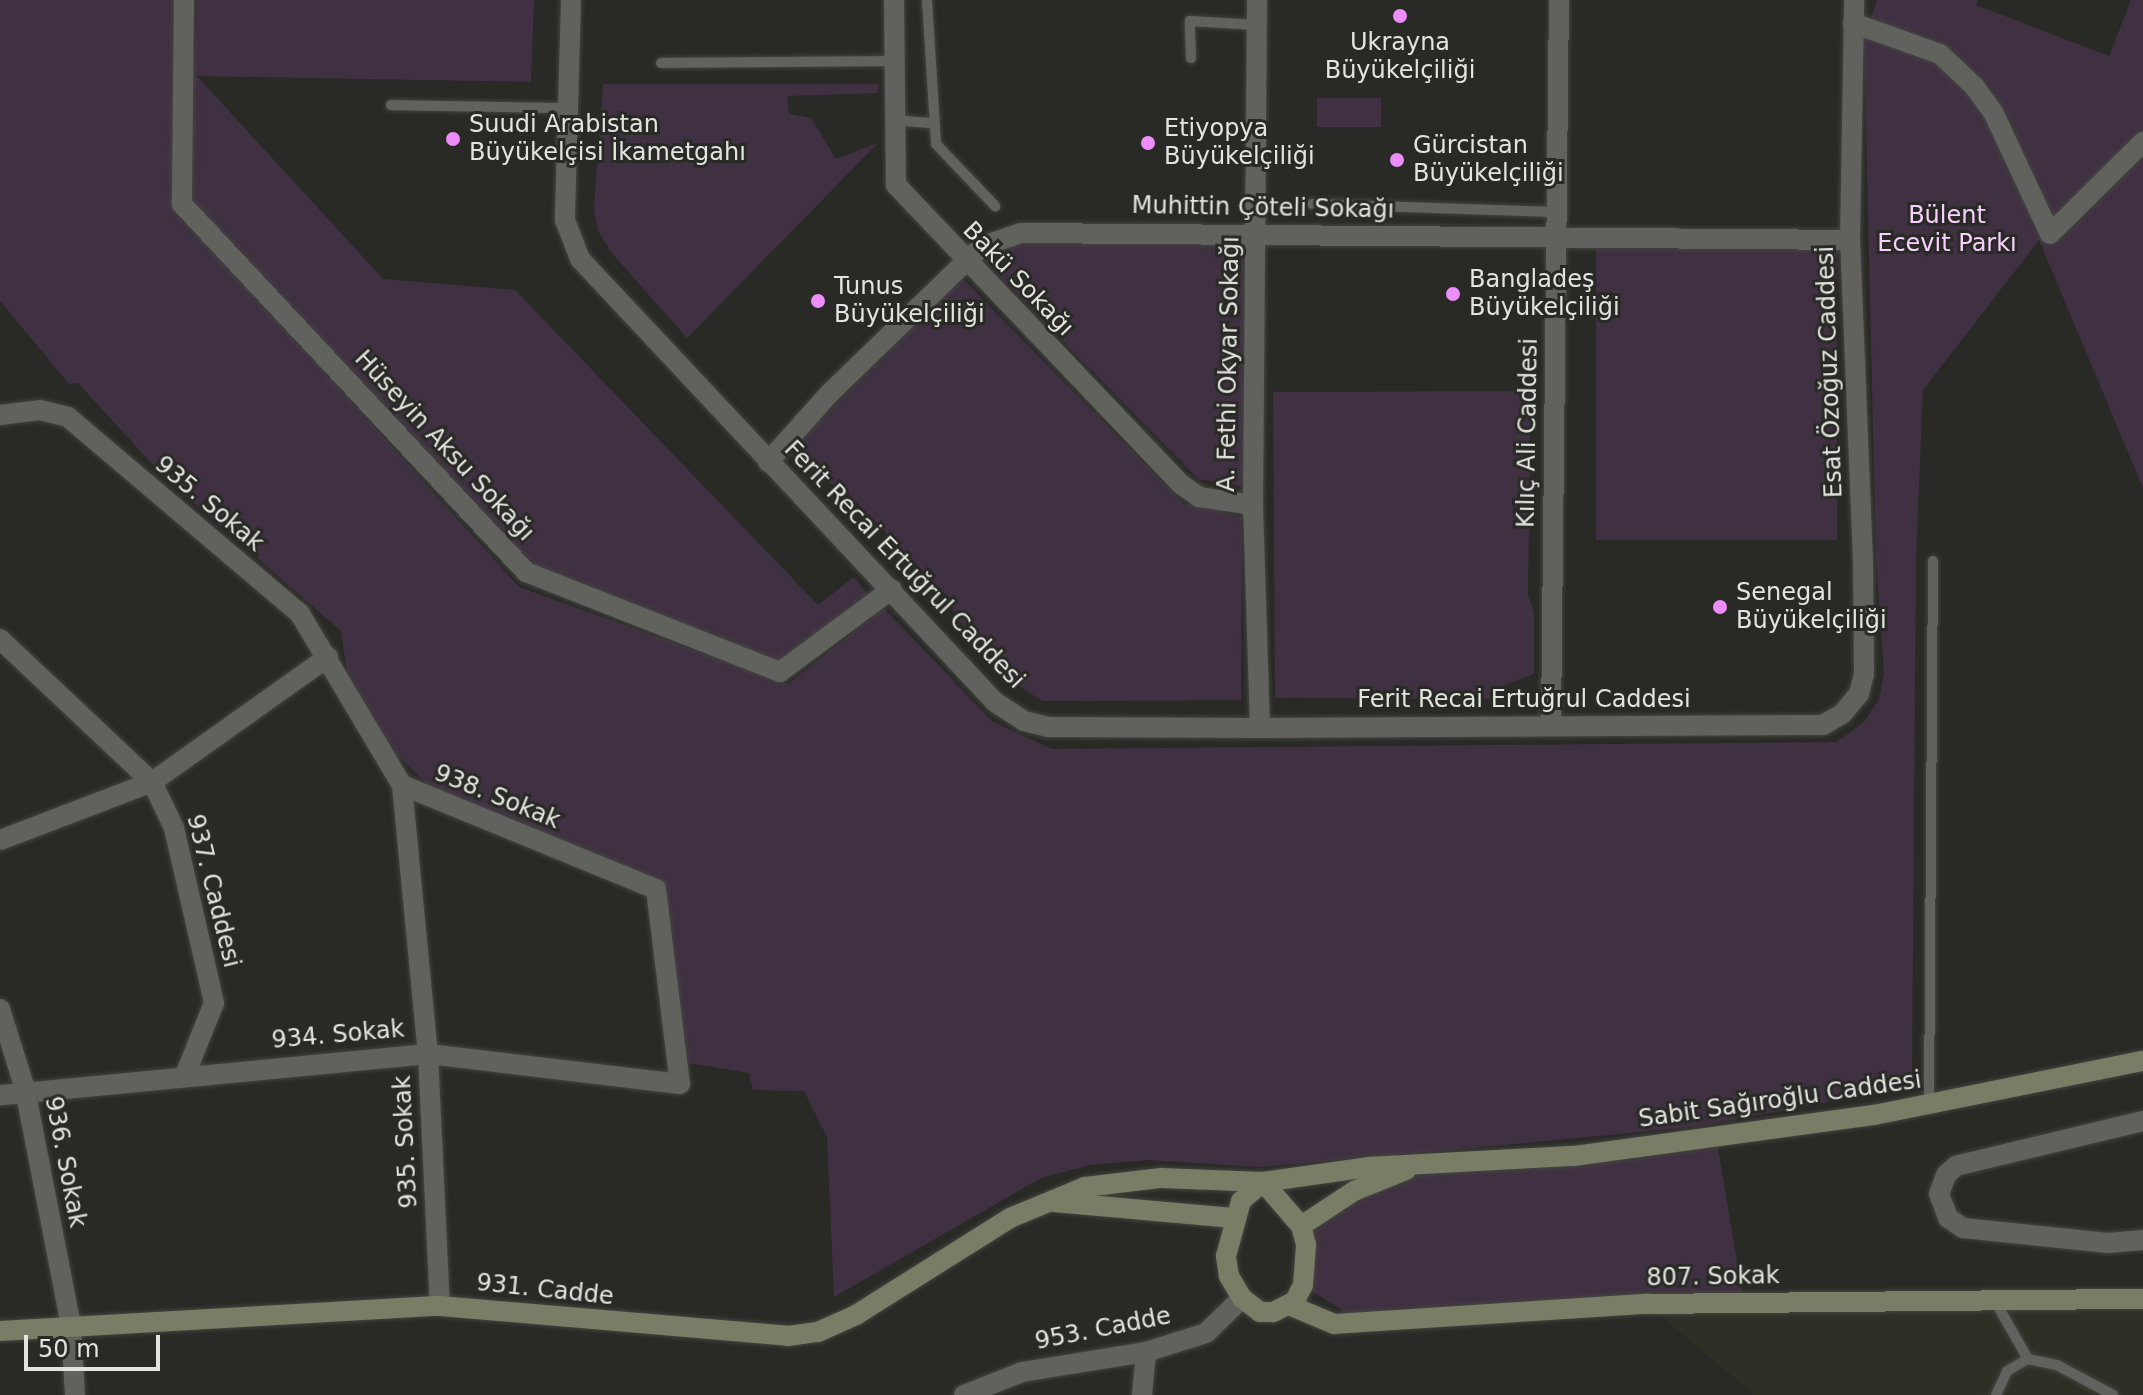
<!DOCTYPE html>
<html>
<head>
<meta charset="utf-8">
<style>
	body { margin:0 }
	#map { position:relative; width:2143px; height:1395px; overflow:hidden; background:#292925; font-family:"DejaVu Sans",sans-serif }
	div>[style] { position:absolute }
	[style*='--x'] { left:calc(var(--x)*1px); top:calc(var(--y)*1px); width:calc(var(--w)*1px); rotate:calc(var(--a)*1deg) }
	.built>* { inset:0; background:#2e3026 }
	.green>* { inset:0; background:#403142; transform-origin:0 0 }
	.roads { filter:drop-shadow(0 0 2px #434440) drop-shadow(0 0 2px #434440) }
	.lane>* { height:10px; margin:-5px; padding:0 5px; transform-origin:5px; border-radius:5px; background:#61625d }
	.street>* { height:20px; margin:-10px; padding:0 10px; transform-origin:10px; border-radius:10px; background:#61625d }
	.secondary>* { height:20px; margin:-10px; padding:0 10px; transform-origin:10px; border-radius:10px; background:#7a7d65 }
	.dots>* { width:22px; height:22px; translate:-50% -50%; box-sizing:border-box; border:4px solid #292925; border-radius:50% }
	span { translate:-50% -50%; white-space:nowrap; text-align:center; line-height:1.15; -webkit-text-stroke:6px #292925; paint-order:stroke }
	.poi-label { font-size:24px; color:#e3e3e0 }
	.left { translate:0 -50%; text-align:left }
	.street-label { font-size:24px; color:#e3e3e0 }
	.park-label { font-size:24px; color:#f8d0fe }
	.scale { position:absolute; left:24px; top:1335px; width:136px; height:36px; box-sizing:border-box; border:4px solid #e3e3e0; border-top:0; padding-left:10px; font-size:24px; line-height:28px; white-space:nowrap; color:#e3e3e0; -webkit-text-stroke:6px #292925; paint-order:stroke }
</style>
</head>
<body>
<div id="map">
	<div class="built">
		<div style="clip-path:polygon(2143px 1299px,2143px 1395px,1754px 1395px,1647px 1304px)"></div>
	</div>
	<div class="green">
		<div style="clip-path:polygon(0 0,175px 0,174px 206px,519px 587px,788px 684px,884px 608px,992px 721px,1052px 749px,1837px 742px,1864px 722px,1879px 699px,1884px 674px,1876px 559px,1864px 40px,1877px 0,1978px 0,1976px 5px,2109px 56px,2131px 0,2143px 0,2143px 488px,2039px 240px,1923px 390px,1916px 558px,1912px 1075px,1903px 1088px,1700px 1126px,1558px 1140px,1258px 1167px,1148px 1160px,1090px 1165px,1041px 1178px,834px 1297px,827px 1137px,804px 1091px,753px 1090px,749px 1073px,688px 1063px,666px 885px,518px 828px,429px 786px,396px 754px,347px 672px,341px 631px,164px 477px,78px 383px,69px 384px,0 301px)"></div>
		<div style="clip-path:polygon(197px 0,534px 0,531px 82px,197px 76px,383px 279px,515px 290px,818px 605px,854px 577px,871px 598px,778px 664px,536px 567px,188px 200px)"></div>
		<div style="clip-path:polygon(603px 84px,879px 84px,878px 93px,787px 96px,789px 114px,811px 118px,836px 159px,878px 143px,687px 338px,611px 252px,598px 231px,594px 208px)"></div>
		<div style="left:1317px;top:98px;width:64px;height:29px"></div>
		<div style="clip-path:polygon(1009px 243px,1246px 243px,1245px 487px,1198px 479px,984px 260px)"></div>
		<div style="left:1596px;top:249px;width:241px;height:291px"></div>
		<div style="clip-path:polygon(962px 278px,1183px 503px,1242px 517px,1241px 700px,1043px 701px,1023px 689px,957px 619px,947px 596px,843px 488px,824px 481px,792px 448px)"></div>
		<div style="clip-path:polygon(1531px 391px,1528px 595px,1534px 612px,1534px 674px,1507px 684px,1502px 699px,1275px 698px,1273px 392px)"></div>
		<div style="clip-path:polygon(1716px 1137px,1744px 1302px,1351px 1316px,1303px 1285px,1301px 1226px,1421px 1163px)"></div>
	</div>
	<div class="roads">
		<div class="lane">
			<div style="--x:927;--y:0;--w:144;--a:86.4"></div>
			<div style="--x:936;--y:144;--w:86;--a:46.4"></div>
			<div style="--x:1191;--y:58;--w:37;--a:-92"></div>
			<div style="--x:1190;--y:21;--w:67;--a:3.4"></div>
			<div style="--x:661;--y:63;--w:232;--a:-0.5"></div>
			<div style="--x:391;--y:105;--w:177;--a:1"></div>
			<div style="--x:894;--y:120;--w:38;--a:5"></div>
			<div style="--x:1312;--y:204;--w:245;--a:1.9"></div>
			<div style="--x:1929;--y:1105;--w:544;--a:-89.58"></div>
			<div style="--x:1995;--y:1301;--w:67;--a:60.4"></div>
			<div style="--x:2028;--y:1359;--w:30;--a:12"></div>
			<div style="--x:2057;--y:1365;--w:64;--a:28.2"></div>
			<div style="--x:1996;--y:1395;--w:26;--a:-65"></div>
			<div style="--x:2007;--y:1371;--w:24;--a:-30"></div>
		</div>
		<div class="street">
			<div style="--x:184;--y:0;--w:204;--a:90.6"></div>
			<div style="--x:182;--y:204;--w:504;--a:46.93"></div>
			<div style="--x:526;--y:572;--w:273;--a:21.5"></div>
			<div style="--x:780;--y:672;--w:139;--a:-36.5"></div>
			<div style="--x:571;--y:0;--w:220;--a:91.6"></div>
			<div style="--x:565;--y:220;--w:42;--a:69"></div>
			<div style="--x:580;--y:259;--w:607;--a:46.87"></div>
			<div style="--x:995;--y:702;--w:35;--a:33"></div>
			<div style="--x:1024;--y:721;--w:25;--a:14"></div>
			<div style="--x:1048;--y:727;--w:212;--a:0.3"></div>
			<div style="--x:1260;--y:728;--w:563;--a:-0.31"></div>
			<div style="--x:1823;--y:725;--w:22;--a:-30"></div>
			<div style="--x:1842;--y:714;--w:26;--a:-50"></div>
			<div style="--x:1859;--y:694;--w:21;--a:-76"></div>
			<div style="--x:1864;--y:674;--w:113;--a:-90.5"></div>
			<div style="--x:1863;--y:561;--w:321;--a:-92.3"></div>
			<div style="--x:1850;--y:240;--w:240;--a:-89"></div>
			<div style="--x:894;--y:0;--w:185;--a:89.4"></div>
			<div style="--x:896;--y:185;--w:414;--a:46.4"></div>
			<div style="--x:1182;--y:485;--w:21;--a:35"></div>
			<div style="--x:1199;--y:497;--w:55;--a:8.4"></div>
			<div style="--x:1257;--y:0;--w:505;--a:90.45"></div>
			<div style="--x:1253;--y:505;--w:223;--a:88.2"></div>
			<div style="--x:1853;--y:23;--w:92;--a:19.6"></div>
			<div style="--x:1940;--y:54;--w:47;--a:43.3"></div>
			<div style="--x:1974;--y:86;--w:34;--a:54"></div>
			<div style="--x:1994;--y:114;--w:132;--a:65"></div>
			<div style="--x:2050;--y:234;--w:131;--a:-44.7"></div>
			<div style="--x:0;--y:415;--w:40;--a:-7.1"></div>
			<div style="--x:40;--y:410;--w:29;--a:14"></div>
			<div style="--x:68;--y:417;--w:304;--a:40.3"></div>
			<div style="--x:300;--y:614;--w:199;--a:59.2"></div>
			<div style="--x:402;--y:785;--w:274;--a:22.3"></div>
			<div style="--x:656;--y:889;--w:196;--a:83"></div>
			<div style="--x:680;--y:1084;--w:254;--a:-173.2"></div>
			<div style="--x:428;--y:1054;--w:430;--a:174.5"></div>
			<div style="--x:768;--y:462;--w:93;--a:-48.1"></div>
			<div style="--x:830;--y:393;--w:188;--a:-44.1"></div>
			<div style="--x:965;--y:262;--w:24;--a:-42"></div>
			<div style="--x:983;--y:246;--w:40;--a:-18.9"></div>
			<div style="--x:1021;--y:233;--w:829;--a:0.48"></div>
			<div style="--x:0;--y:639;--w:209;--a:43.3"></div>
			<div style="--x:152;--y:782;--w:51;--a:64.4"></div>
			<div style="--x:174;--y:828;--w:180;--a:77.1"></div>
			<div style="--x:214;--y:1003;--w:78;--a:111.9"></div>
			<div style="--x:1551;--y:724;--w:724;--a:-89.37"></div>
			<div style="--x:402;--y:785;--w:270;--a:84.5"></div>
			<div style="--x:428;--y:1054;--w:252;--a:87.3"></div>
			<div style="--x:0;--y:840;--w:163;--a:-20.9"></div>
			<div style="--x:152;--y:782;--w:216;--a:-35.4"></div>
			<div style="--x:0;--y:1009;--w:84;--a:72.6"></div>
			<div style="--x:25;--y:1089;--w:241;--a:79"></div>
			<div style="--x:71;--y:1326;--w:69;--a:86.7"></div>
			<div style="--x:2143;--y:1121;--w:192;--a:166.5"></div>
			<div style="--x:1956;--y:1166;--w:13;--a:138"></div>
			<div style="--x:1946;--y:1175;--w:20;--a:110"></div>
			<div style="--x:1939;--y:1194;--w:26;--a:69"></div>
			<div style="--x:1948;--y:1218;--w:18;--a:34"></div>
			<div style="--x:1963;--y:1228;--w:146;--a:5.9"></div>
			<div style="--x:2108;--y:1243;--w:35;--a:-5"></div>
			<div style="--x:964;--y:1395;--w:62;--a:-21.6"></div>
			<div style="--x:1022;--y:1372;--w:126;--a:-9.2"></div>
			<div style="--x:1146;--y:1352;--w:63;--a:-17.6"></div>
			<div style="--x:1206;--y:1333;--w:50;--a:-44.2"></div>
			<div style="--x:1142;--y:1395;--w:43;--a:-84.7"></div>
		</div>
		<div class="secondary">
			<div style="--x:1263;--y:1182;--w:58;--a:49.2"></div>
			<div style="--x:1301;--y:1226;--w:20;--a:75"></div>
			<div style="--x:1306;--y:1245;--w:40;--a:94.3"></div>
			<div style="--x:1303;--y:1285;--w:18;--a:117"></div>
			<div style="--x:1295;--y:1301;--w:25;--a:153"></div>
			<div style="--x:1273;--y:1312;--w:13;--a:180"></div>
			<div style="--x:1260;--y:1312;--w:23;--a:-142"></div>
			<div style="--x:1242;--y:1298;--w:26;--a:-121"></div>
			<div style="--x:1229;--y:1276;--w:20;--a:-99"></div>
			<div style="--x:1226;--y:1256;--w:57;--a:-74.7"></div>
			<div style="--x:1241;--y:1201;--w:29;--a:-41"></div>
			<div style="--x:1054;--y:1202;--w:180;--a:5.1"></div>
			<div style="--x:1301;--y:1226;--w:64;--a:-33.4"></div>
			<div style="--x:1354;--y:1191;--w:56;--a:-22"></div>
			<div style="--x:1289;--y:1305;--w:49;--a:22.9"></div>
			<div style="--x:1334;--y:1324;--w:314;--a:-3.7"></div>
			<div style="--x:1647;--y:1304;--w:496;--a:-0.6"></div>
			<div style="--x:0;--y:1331;--w:441;--a:-3.3"></div>
			<div style="--x:440;--y:1306;--w:349;--a:4.9"></div>
			<div style="--x:788;--y:1336;--w:30;--a:-8"></div>
			<div style="--x:818;--y:1332;--w:42;--a:-24.1"></div>
			<div style="--x:856;--y:1315;--w:182;--a:-32.2"></div>
			<div style="--x:1010;--y:1218;--w:81;--a:-22.5"></div>
			<div style="--x:1085;--y:1187;--w:77;--a:-6.8"></div>
			<div style="--x:1161;--y:1178;--w:102;--a:2.2"></div>
			<div style="--x:1263;--y:1182;--w:106;--a:-8.1"></div>
			<div style="--x:1368;--y:1167;--w:206;--a:-3.1"></div>
			<div style="--x:1574;--y:1156;--w:303;--a:-7.8"></div>
			<div style="--x:1874;--y:1115;--w:274;--a:-11.4"></div>
		</div>
	</div>
	<div class="dots">
		<div style="left:1400px;top:16px;background:#eb8dfb"></div>
		<div style="left:453px;top:139px;background:#eb8dfb"></div>
		<div style="left:1148px;top:143px;background:#eb8dfb"></div>
		<div style="left:1397px;top:160px;background:#eb8dfb"></div>
		<div style="left:1453px;top:294px;background:#eb8dfb"></div>
		<div style="left:818px;top:301px;background:#eb8dfb"></div>
		<div style="left:1720px;top:607px;background:#eb8dfb"></div>
	</div>
	<div class="poi-label">
		<span style="left:1400px;top:57px">Ukrayna<br>Büyükelçiliği</span>
		<span class="left" style="left:469px;top:139px">Suudi Arabistan<br>Büyükelçisi İkametgahı</span>
		<span class="left" style="left:1164px;top:143px">Etiyopya<br>Büyükelçiliği</span>
		<span class="left" style="left:1413px;top:160px">Gürcistan<br>Büyükelçiliği</span>
		<span class="left" style="left:1469px;top:294px">Bangladeş<br>Büyükelçiliği</span>
		<span class="left" style="left:834px;top:301px">Tunus<br>Büyükelçiliği</span>
		<span class="left" style="left:1736px;top:607px">Senegal<br>Büyükelçiliği</span>
	</div>
	<div class="street-label">
		<span style="left:1263px;top:208px;rotate:1deg">Muhittin Çöteli Sokağı</span>
		<span style="left:1018px;top:279px;rotate:46deg">Bakü Sokağı</span>
		<span style="left:1229px;top:364px;rotate:-89deg">A. Fethi Okyar Sokağı</span>
		<span style="left:1830px;top:372px;rotate:-92deg">Esat Özoğuz Caddesi</span>
		<span style="left:1528px;top:433px;rotate:-89deg">Kılıç Ali Caddesi</span>
		<span style="left:444px;top:446px;rotate:47deg">Hüseyin Aksu Sokağı</span>
		<span style="left:209px;top:504px;rotate:40deg">935. Sokak</span>
		<span style="left:904px;top:565px;rotate:46deg">Ferit Recai Ertuğrul Caddesi</span>
		<span style="left:1524px;top:700px">Ferit Recai Ertuğrul Caddesi</span>
		<span style="left:497px;top:797px;rotate:22deg">938. Sokak</span>
		<span style="left:213px;top:891px;rotate:76deg">937. Caddesi</span>
		<span style="left:338px;top:1035px;rotate:-5deg">934. Sokak</span>
		<span style="left:1780px;top:1100px;rotate:-8deg">Sabit Sağıroğlu Caddesi</span>
		<span style="left:406px;top:1142px;rotate:-93deg">935. Sokak</span>
		<span style="left:65px;top:1162px;rotate:79deg">936. Sokak</span>
		<span style="left:1713px;top:1277px;rotate:-1deg">807. Sokak</span>
		<span style="left:545px;top:1290px;rotate:6deg">931. Cadde</span>
		<span style="left:1103px;top:1329px;rotate:-11deg">953. Cadde</span>
	</div>
	<div class="park-label">
		<span style="left:1947px;top:230px">Bülent<br>Ecevit Parkı</span>
	</div>
	<div class="scale">50 m</div>
</div>
</body>
</html>
